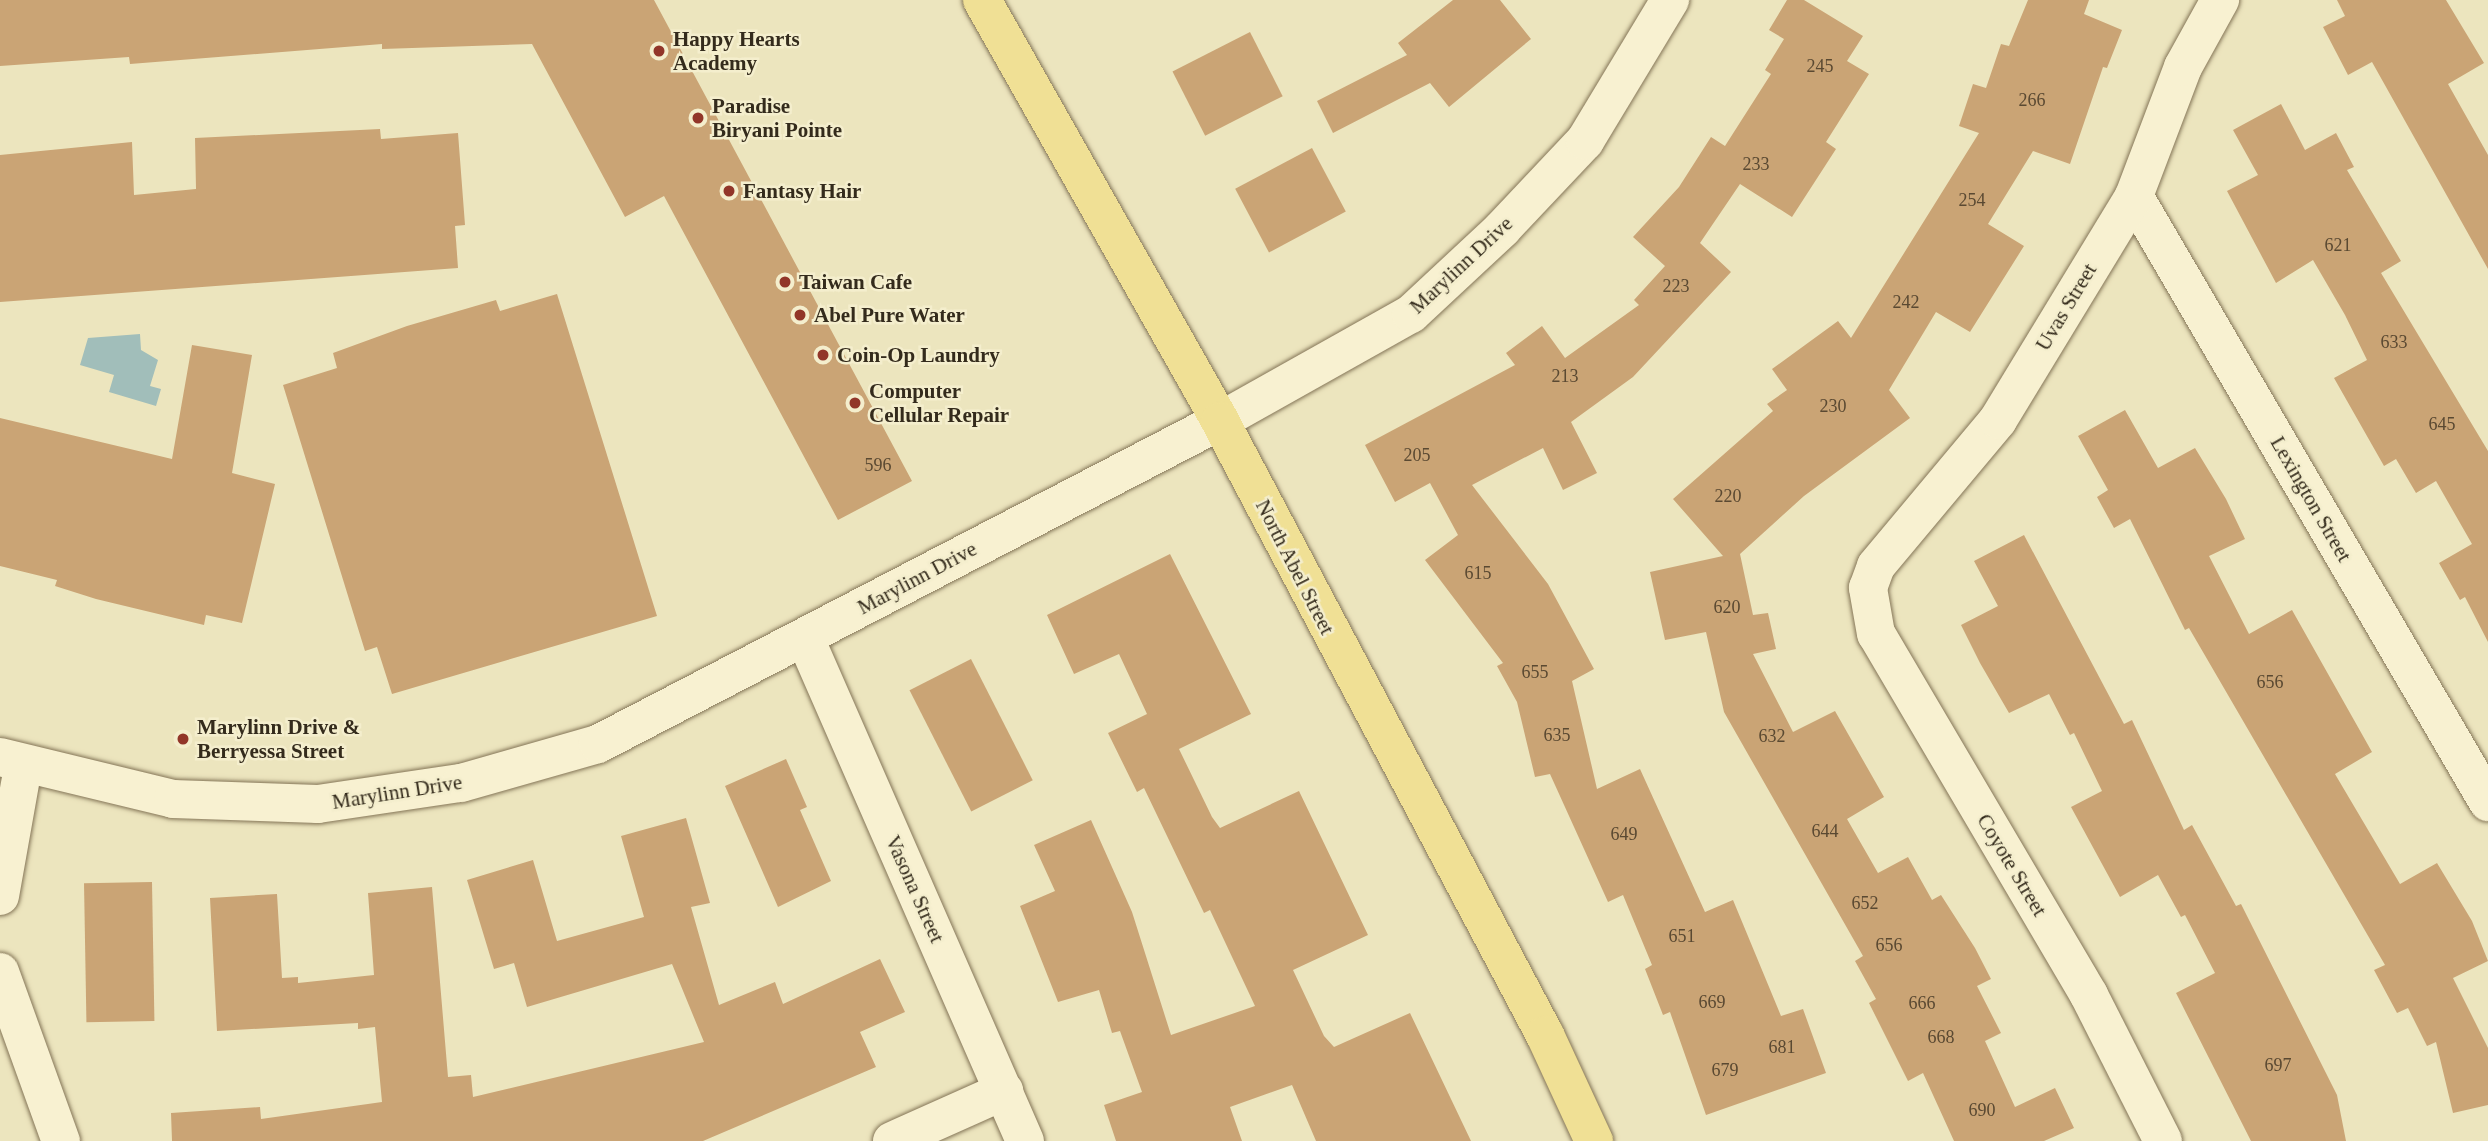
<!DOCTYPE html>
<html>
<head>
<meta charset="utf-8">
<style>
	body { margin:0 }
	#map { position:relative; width:2488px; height:1141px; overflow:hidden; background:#ece5be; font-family:"Times New Roman",serif }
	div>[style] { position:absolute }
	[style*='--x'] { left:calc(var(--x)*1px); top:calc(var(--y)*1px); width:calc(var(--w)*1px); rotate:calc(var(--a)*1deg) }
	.water>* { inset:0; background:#a1beba }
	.building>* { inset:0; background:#caa475; transform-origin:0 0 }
	.roads { filter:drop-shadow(0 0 2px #847557) drop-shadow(0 0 2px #847557) }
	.street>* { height:38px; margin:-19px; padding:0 19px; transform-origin:19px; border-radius:19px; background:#f8f1d1 }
	.secondary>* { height:38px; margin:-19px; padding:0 19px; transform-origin:19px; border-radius:19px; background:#f8f1d1 }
	.primary>* { height:38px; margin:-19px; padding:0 19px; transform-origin:19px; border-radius:19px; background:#f0e095 }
	.dots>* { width:19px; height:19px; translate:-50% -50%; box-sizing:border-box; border:4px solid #f4eecd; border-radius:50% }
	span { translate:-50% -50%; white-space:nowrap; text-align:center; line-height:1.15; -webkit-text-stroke:5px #f4eecd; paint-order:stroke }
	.number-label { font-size:18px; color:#5a4932 }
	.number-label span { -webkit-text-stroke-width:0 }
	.poi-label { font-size:21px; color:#342b1c; font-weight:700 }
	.left { translate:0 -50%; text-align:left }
	.street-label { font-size:21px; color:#342b1c }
</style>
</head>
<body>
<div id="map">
	<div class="water">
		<div style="clip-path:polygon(140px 334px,141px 350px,158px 360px,150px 386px,161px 389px,156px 406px,109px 392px,114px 375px,80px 365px,88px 338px)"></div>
	</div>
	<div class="building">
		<div style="clip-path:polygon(0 0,654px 0,912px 481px,838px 520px,664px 196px,625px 217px,532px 44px,382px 49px,382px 44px,130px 64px,129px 57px,0 66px)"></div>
		<div style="clip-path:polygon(1453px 0,1500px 0,1531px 39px,1449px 107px,1430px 83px,1333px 133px,1317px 101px,1407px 55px,1398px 43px)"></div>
		<div style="clip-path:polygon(1787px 0,1804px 0,1863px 36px,1847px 61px,1869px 74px,1826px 142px,1836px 149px,1792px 217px,1740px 184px,1700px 243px,1731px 272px,1633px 377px,1571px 422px,1597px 473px,1563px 490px,1543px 448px,1472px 485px,1548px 584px,1594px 669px,1572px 681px,1597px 789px,1640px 769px,1705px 912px,1733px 900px,1781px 1016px,1803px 1009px,1826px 1073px,1706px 1115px,1670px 1012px,1663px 1015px,1645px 969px,1652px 965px,1623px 895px,1608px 902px,1550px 774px,1535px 777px,1517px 702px,1497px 666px,1503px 663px,1425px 560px,1458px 535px,1430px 483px,1395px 502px,1365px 445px,1515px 365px,1506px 353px,1542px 326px,1565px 358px,1639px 305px,1634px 300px,1665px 266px,1633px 237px,1679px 187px,1711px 137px,1725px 146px,1771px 74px,1765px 70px,1784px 39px,1769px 30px)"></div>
		<div style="clip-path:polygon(2028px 0,2089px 0,2084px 14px,2122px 30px,2107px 68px,2103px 67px,2070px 164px,2033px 151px,1988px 224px,2024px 246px,1970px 332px,1936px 312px,1889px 390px,1910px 418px,1804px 496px,1740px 554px,1753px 615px,1768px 613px,1776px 649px,1753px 654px,1793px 732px,1835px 711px,1884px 797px,1847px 819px,1878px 873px,1908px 857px,1932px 900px,1941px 895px,1975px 948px,1991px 979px,1977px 986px,2001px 1033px,1985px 1041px,2015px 1107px,2055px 1088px,2074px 1128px,2044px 1141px,1954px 1141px,1923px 1073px,1908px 1081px,1869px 1003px,1876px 999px,1855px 961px,1863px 956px,1724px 712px,1706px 632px,1665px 640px,1650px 572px,1723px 556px,1673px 499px,1773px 411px,1767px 404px,1787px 390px,1772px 369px,1838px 321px,1851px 338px,1979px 133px,1959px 126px,1973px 84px,1986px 88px,2001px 44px,2009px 46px)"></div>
		<div style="clip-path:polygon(2337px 0,2446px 0,2484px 63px,2448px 84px,2488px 155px,2488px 269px,2372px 62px,2348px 75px,2323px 27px,2345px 16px)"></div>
		<div style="left:1250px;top:32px;width:72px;height:87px;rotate:63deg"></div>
		<div style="clip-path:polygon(2281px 104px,2305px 150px,2336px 133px,2354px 167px,2347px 170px,2401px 261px,2381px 273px,2488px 451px,2488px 642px,2465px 597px,2460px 600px,2439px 563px,2472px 544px,2436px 481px,2416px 493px,2396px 459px,2384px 466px,2334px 378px,2367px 360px,2345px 315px,2313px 260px,2276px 283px,2227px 191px,2258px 175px,2233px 130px)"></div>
		<div style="clip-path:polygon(380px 129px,381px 139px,458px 133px,465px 225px,455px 226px,458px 268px,0 302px,0 155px,132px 142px,134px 195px,196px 189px,195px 138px)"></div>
		<div style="left:1312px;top:148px;width:72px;height:87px;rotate:62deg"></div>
		<div style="clip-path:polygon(557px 294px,657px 616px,392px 694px,377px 647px,365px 651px,283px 385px,337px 368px,333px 353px,407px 326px,496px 300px,500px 311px)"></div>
		<div style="clip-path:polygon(192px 345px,252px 355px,232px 473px,275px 484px,242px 623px,206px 615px,204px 625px,96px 599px,55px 586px,57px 580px,0 566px,0 418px,172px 459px)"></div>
		<div style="clip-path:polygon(2125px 410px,2158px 468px,2195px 448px,2226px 499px,2245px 539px,2209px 556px,2249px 634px,2292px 610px,2372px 752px,2335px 774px,2400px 884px,2437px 863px,2472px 921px,2488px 961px,2453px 978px,2488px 1048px,2488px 1105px,2453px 1113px,2436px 1042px,2427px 1046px,2408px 1008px,2397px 1013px,2374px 970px,2385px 965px,2189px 628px,2185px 630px,2130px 519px,2114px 528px,2097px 497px,2108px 490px,2078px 436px)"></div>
		<div style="clip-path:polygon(2024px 535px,2124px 724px,2132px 720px,2184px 830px,2192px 825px,2236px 906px,2241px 904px,2337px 1095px,2346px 1141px,2251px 1141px,2176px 993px,2215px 973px,2185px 915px,2181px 917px,2158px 875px,2120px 897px,2071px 807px,2102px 791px,2074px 733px,2070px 735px,2049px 694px,2009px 713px,1980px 663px,1961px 625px,1998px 606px,1974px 561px)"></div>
		<div style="clip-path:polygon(1170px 554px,1251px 714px,1179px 749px,1212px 817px,1220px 828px,1299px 791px,1368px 935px,1293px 970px,1324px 1036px,1334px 1047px,1410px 1013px,1471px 1141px,1316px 1141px,1292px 1085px,1230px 1107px,1242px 1141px,1116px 1141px,1104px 1105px,1142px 1092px,1120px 1031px,1112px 1033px,1099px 990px,1058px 1002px,1020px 906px,1055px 891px,1034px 845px,1091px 820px,1132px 912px,1171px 1035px,1255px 1006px,1210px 910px,1204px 913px,1144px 788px,1137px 792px,1108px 733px,1147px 714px,1119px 654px,1074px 674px,1047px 615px)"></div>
		<div style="left:971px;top:659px;width:136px;height:69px;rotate:63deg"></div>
		<div style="clip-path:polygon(786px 759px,807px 807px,800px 810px,831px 881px,778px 907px,725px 786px)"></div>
		<div style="clip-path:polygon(686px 818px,710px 903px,691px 907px,719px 1005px,775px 982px,783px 1004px,880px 959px,905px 1012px,860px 1032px,876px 1067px,703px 1141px,172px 1141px,171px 1113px,260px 1107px,261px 1119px,382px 1102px,375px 1027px,358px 1029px,358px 1023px,217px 1031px,210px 898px,277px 894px,282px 978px,298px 977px,298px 983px,374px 975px,368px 893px,432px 887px,448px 1077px,471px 1075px,473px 1097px,704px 1042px,672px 964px,527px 1007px,514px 963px,494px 969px,467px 880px,533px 860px,557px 941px,644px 917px,621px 836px)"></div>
		<div style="left:152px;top:882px;width:139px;height:68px;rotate:89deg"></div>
	</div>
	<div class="roads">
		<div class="street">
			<div style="--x:2134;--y:196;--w:702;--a:59.71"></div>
			<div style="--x:805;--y:638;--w:549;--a:66.38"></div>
			<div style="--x:0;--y:896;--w:131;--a:-79.9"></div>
			<div style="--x:0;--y:972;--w:180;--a:70.2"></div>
			<div style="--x:892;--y:1141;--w:123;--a:-24.1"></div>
			<div style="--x:2163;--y:1141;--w:164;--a:-116.9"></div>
			<div style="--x:2089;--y:995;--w:419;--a:-120.5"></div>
			<div style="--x:1876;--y:634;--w:47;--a:-99.9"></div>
			<div style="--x:1868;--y:588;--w:23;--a:-70"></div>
			<div style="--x:1876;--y:566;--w:190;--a:-50.1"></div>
			<div style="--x:1998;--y:420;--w:262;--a:-58.7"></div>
			<div style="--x:2134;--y:196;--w:138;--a:-69.2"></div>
			<div style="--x:2183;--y:67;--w:77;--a:-61.1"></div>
		</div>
		<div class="secondary">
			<div style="--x:0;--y:757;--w:178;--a:13.6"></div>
			<div style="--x:173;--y:799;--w:145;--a:2"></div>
			<div style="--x:318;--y:804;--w:145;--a:-8.4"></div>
			<div style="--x:461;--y:783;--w:142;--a:-15.9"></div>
			<div style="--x:598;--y:744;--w:701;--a:-27.44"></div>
			<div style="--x:1220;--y:421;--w:219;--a:-29.3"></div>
			<div style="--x:1411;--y:314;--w:125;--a:-43"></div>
			<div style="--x:1502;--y:229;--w:121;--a:-46.7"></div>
			<div style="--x:1585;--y:141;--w:165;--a:-58.9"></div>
		</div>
		<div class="primary">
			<div style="--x:982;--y:0;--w:484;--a:60.5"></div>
			<div style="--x:1220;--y:421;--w:695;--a:62.11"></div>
			<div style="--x:1545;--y:1035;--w:117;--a:65.2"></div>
		</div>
	</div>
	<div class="dots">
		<div style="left:659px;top:51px;background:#923629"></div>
		<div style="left:698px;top:118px;background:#923629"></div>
		<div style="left:729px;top:191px;background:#923629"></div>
		<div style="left:785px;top:282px;background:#923629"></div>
		<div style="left:800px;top:315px;background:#923629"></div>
		<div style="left:823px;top:355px;background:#923629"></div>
		<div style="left:855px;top:403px;background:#923629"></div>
		<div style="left:183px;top:739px;background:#923629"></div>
	</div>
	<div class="number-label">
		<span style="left:1820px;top:66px">245</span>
		<span style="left:2032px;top:100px">266</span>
		<span style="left:1756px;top:164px">233</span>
		<span style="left:1972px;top:200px">254</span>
		<span style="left:2338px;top:245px">621</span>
		<span style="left:1676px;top:286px">223</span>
		<span style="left:1906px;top:302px">242</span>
		<span style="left:2394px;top:342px">633</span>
		<span style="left:1565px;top:376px">213</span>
		<span style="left:1833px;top:406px">230</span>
		<span style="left:2442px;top:424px">645</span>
		<span style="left:1417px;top:455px">205</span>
		<span style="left:878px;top:465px">596</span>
		<span style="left:1728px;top:496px">220</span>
		<span style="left:1478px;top:573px">615</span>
		<span style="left:1727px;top:607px">620</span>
		<span style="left:1535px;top:672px">655</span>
		<span style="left:2270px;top:682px">656</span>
		<span style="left:1557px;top:735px">635</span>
		<span style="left:1772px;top:736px">632</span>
		<span style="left:1825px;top:831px">644</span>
		<span style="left:1624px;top:834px">649</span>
		<span style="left:1865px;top:903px">652</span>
		<span style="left:1682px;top:936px">651</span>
		<span style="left:1889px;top:945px">656</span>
		<span style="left:1712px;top:1002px">669</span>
		<span style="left:1922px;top:1003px">666</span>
		<span style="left:1941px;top:1037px">668</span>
		<span style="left:1782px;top:1047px">681</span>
		<span style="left:2278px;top:1065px">697</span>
		<span style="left:1725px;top:1070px">679</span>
		<span style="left:1982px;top:1110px">690</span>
	</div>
	<div class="poi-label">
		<span class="left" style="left:673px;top:51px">Happy Hearts<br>Academy</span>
		<span class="left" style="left:712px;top:118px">Paradise<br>Biryani Pointe</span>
		<span class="left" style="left:743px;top:191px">Fantasy Hair</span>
		<span class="left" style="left:799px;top:282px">Taiwan Cafe</span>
		<span class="left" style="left:814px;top:315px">Abel Pure Water</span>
		<span class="left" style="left:837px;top:355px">Coin-Op Laundry</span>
		<span class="left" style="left:869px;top:403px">Computer<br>Cellular Repair</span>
		<span class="left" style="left:197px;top:739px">Marylinn Drive &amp;<br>Berryessa Street</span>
	</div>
	<div class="street-label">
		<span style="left:1461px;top:265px;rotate:-43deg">Marylinn Drive</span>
		<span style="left:2066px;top:307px;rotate:-59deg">Uvas Street</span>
		<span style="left:2311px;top:499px;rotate:60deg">Lexington Street</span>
		<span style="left:1295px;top:567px;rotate:63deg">North Abel Street</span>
		<span style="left:917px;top:578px;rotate:-28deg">Marylinn Drive</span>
		<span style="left:397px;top:792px;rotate:-9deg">Marylinn Drive</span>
		<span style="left:2012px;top:865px;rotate:59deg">Coyote Street</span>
		<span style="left:915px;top:889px;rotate:66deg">Vasona Street</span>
	</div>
</div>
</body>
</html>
